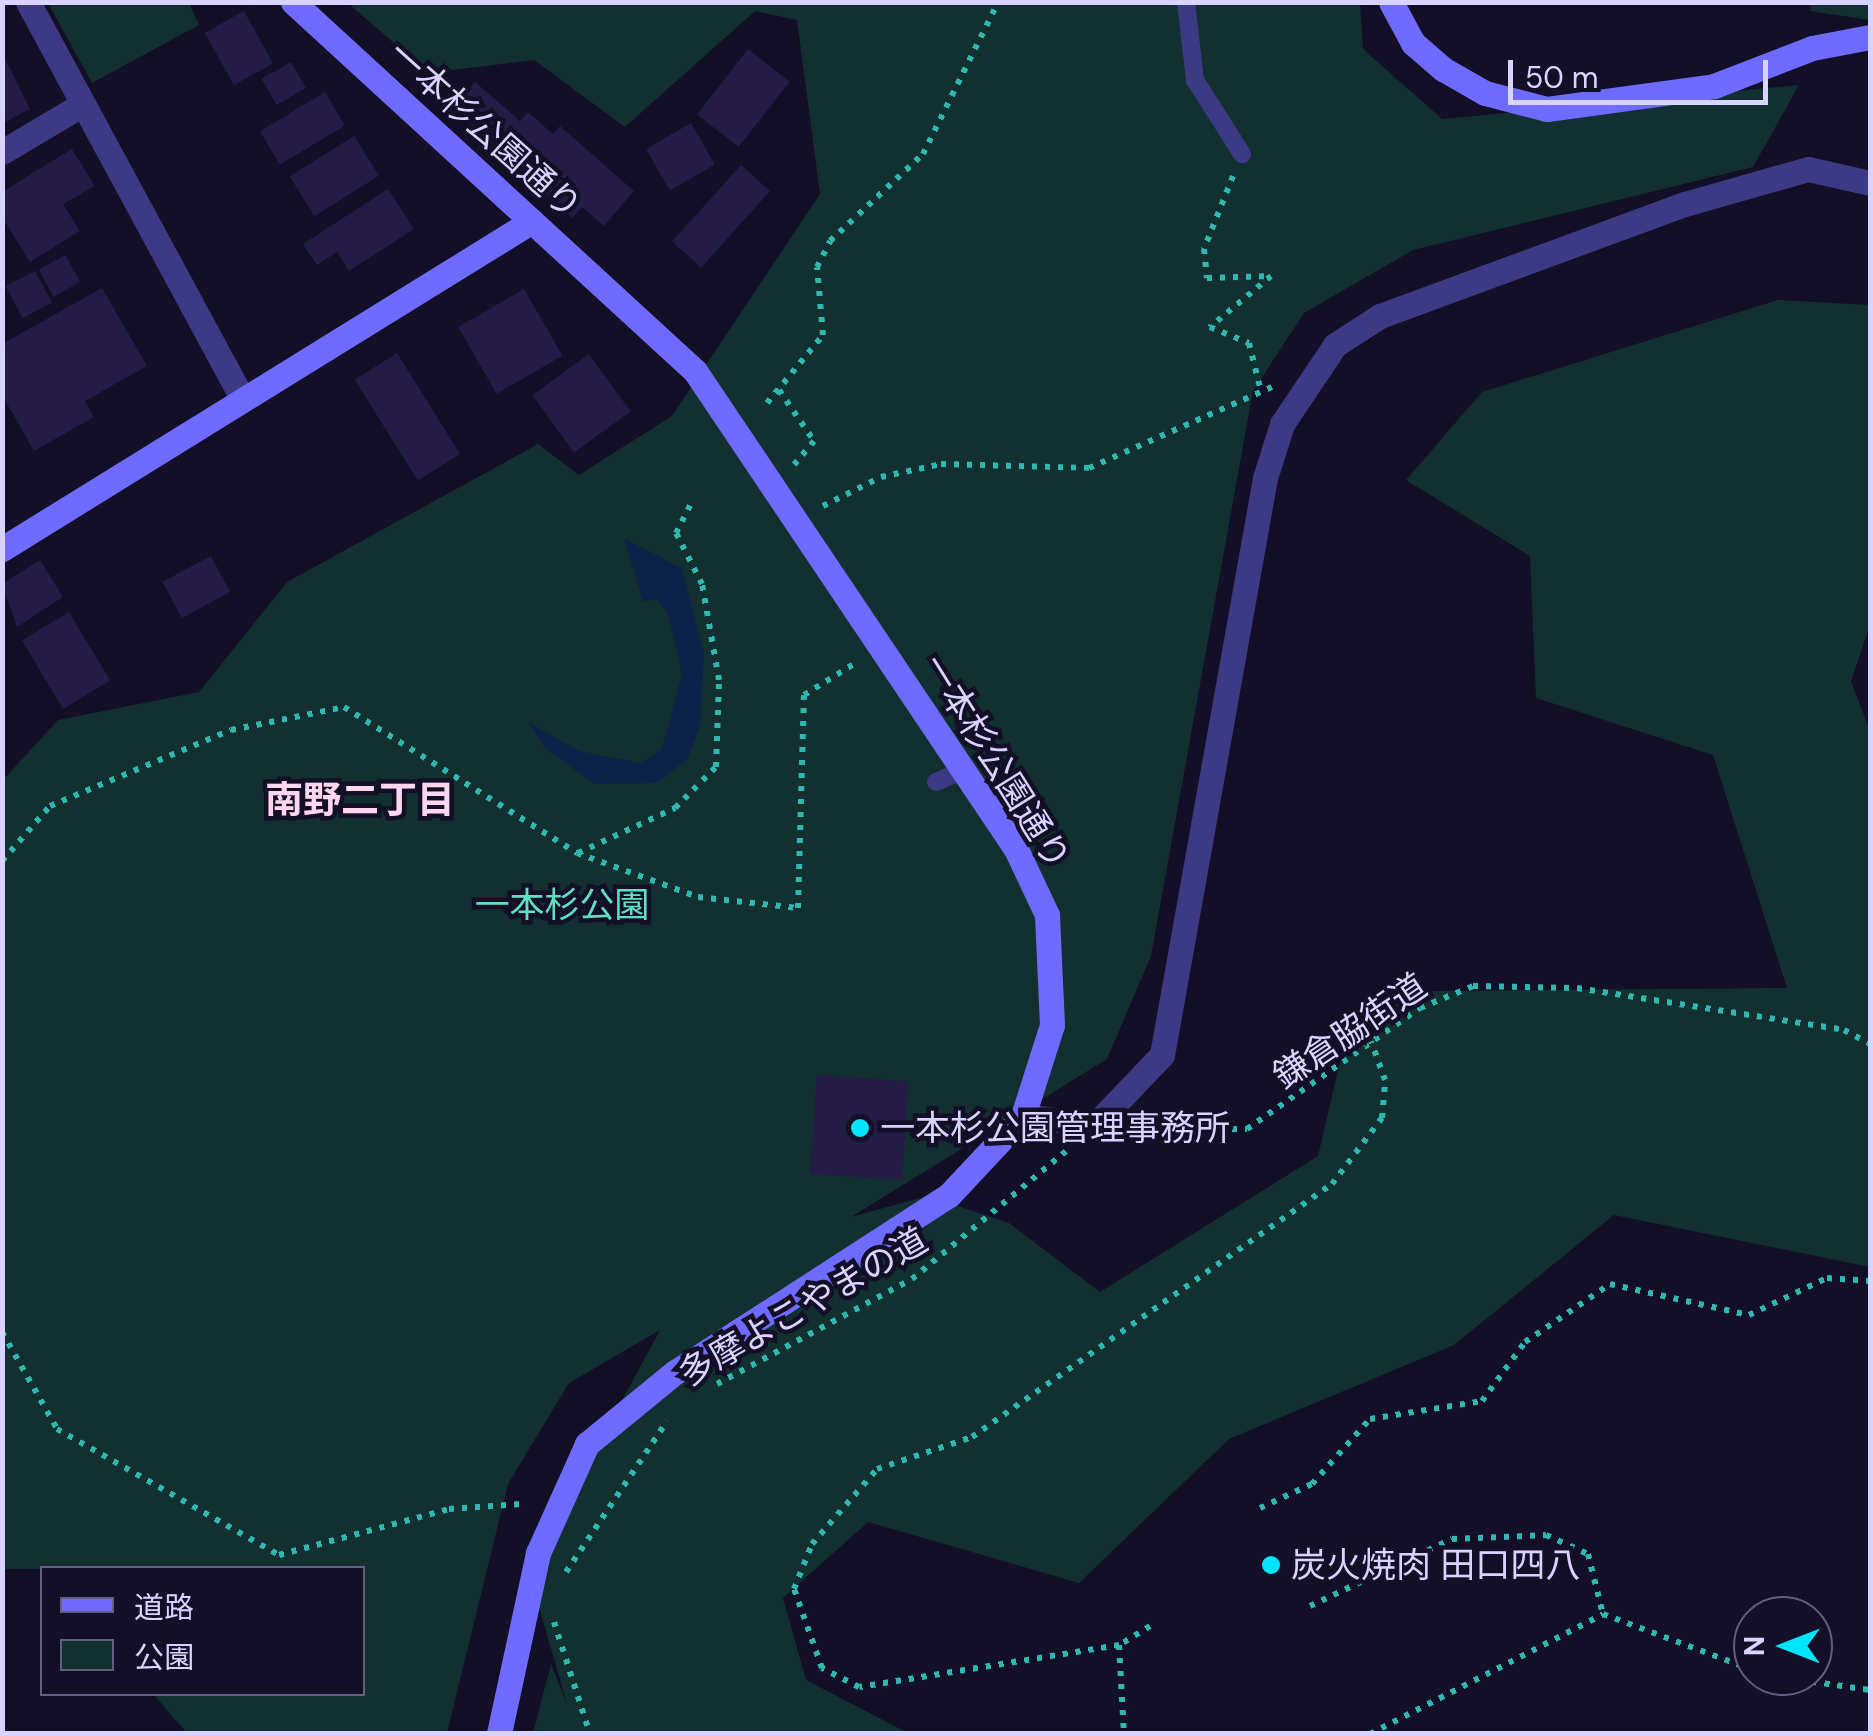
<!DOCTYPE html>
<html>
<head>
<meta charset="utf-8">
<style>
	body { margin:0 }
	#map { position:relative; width:1873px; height:1736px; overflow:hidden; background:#130f26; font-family:"DM Sans","Noto Sans JP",sans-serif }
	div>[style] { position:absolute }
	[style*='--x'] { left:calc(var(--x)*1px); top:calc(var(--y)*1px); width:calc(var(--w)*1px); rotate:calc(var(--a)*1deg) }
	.green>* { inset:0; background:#12302f }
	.water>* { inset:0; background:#0c2248 }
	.building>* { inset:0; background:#241b47; transform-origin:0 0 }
	.path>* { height:6px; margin-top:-3px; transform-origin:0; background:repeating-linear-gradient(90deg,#2fb8b0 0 5px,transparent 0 13px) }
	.lane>* { height:18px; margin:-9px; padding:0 9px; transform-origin:9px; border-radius:9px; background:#3d3a85 }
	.street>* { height:25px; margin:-12.5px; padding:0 12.5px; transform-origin:12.5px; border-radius:12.5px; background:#3d3a85 }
	.secondary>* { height:25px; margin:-12.5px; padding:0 12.5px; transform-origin:12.5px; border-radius:12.5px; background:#6f6bff }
	.dots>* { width:28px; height:28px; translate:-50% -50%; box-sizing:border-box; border:5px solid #130f26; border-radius:50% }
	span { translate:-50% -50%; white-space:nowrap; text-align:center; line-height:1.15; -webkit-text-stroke:9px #130f26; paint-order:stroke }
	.street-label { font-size:35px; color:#d9d4ff }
	.park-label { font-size:35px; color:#5fe0c0 }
	.poi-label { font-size:35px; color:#d9d4ff }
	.left { translate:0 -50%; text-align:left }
	.neighbourhood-label { font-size:38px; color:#ffd6f0; font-weight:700 }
	.frame { position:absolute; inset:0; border:5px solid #d9d4ff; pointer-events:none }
	.legend { position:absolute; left:40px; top:1566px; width:325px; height:130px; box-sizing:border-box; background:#130f26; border:2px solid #625e7d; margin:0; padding:12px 18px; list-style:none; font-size:30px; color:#d9d4ff }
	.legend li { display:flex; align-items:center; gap:20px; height:50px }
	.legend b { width:50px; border:2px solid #625e7d }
	.north { position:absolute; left:1733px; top:1596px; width:100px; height:100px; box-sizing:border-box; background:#130f26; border:2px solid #625e7d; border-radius:50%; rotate:270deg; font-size:28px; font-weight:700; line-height:40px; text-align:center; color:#d9d4ff }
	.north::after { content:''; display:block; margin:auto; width:35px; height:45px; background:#00e5ff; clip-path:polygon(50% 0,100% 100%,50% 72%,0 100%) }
	.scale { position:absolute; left:1508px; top:60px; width:260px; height:45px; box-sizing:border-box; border:5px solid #d9d4ff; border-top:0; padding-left:12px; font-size:30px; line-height:35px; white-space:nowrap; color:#d9d4ff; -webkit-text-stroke:8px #130f26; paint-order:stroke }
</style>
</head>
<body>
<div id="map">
	<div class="green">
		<div style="clip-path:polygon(48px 3px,189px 3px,199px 25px,92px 83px)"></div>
		<div style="clip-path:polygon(348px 3px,1360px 3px,1363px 49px,1442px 119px,1799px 85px,1753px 167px,1413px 250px,1304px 313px,1253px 391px,1151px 956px,1107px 1059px,851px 1217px,927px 1196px,1009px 1223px,1100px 1292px,1318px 1156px,1349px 1023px,1425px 991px,1787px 988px,1713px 755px,1536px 698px,1530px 556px,1406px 480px,1482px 392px,1778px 300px,1870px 305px,1870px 625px,1851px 681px,1870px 731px,1870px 1267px,1614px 1215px,1454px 1345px,1229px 1439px,1079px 1583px,868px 1522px,783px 1598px,806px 1680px,908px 1733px,533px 1733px,551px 1664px,567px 1704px,539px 1607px,560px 1515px,660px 1330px,569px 1383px,508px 1484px,447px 1733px,187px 1733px,153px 1694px,362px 1694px,362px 1568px,3px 1569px,2px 781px,58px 720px,199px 692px,287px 582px,538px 444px,579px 475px,672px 416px,820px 194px,797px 20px,755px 11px,625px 127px,534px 60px,428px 73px)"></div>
		<div style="clip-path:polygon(1811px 3px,1870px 3px,1870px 20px,1810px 11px)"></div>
	</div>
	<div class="water">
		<div style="clip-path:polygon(624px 538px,682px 569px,704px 653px,700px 726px,687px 760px,656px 783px,595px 784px,546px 749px,528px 722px,579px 751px,641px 763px,662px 749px,682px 674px,668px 614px,656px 599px,643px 602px)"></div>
	</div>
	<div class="building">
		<div style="left:244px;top:11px;width:60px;height:45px;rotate:61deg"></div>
		<div style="left:748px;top:49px;width:53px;height:83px;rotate:38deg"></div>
		<div style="clip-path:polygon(3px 54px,30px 109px,3px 123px)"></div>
		<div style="left:291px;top:62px;width:30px;height:34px;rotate:60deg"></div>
		<div style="clip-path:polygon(475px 82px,520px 121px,528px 112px,553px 134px,560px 126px,634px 191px,604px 226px,582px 207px,572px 218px,451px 109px)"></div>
		<div style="left:325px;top:92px;width:39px;height:76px;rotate:59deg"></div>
		<div style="left:691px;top:123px;width:48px;height:52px;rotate:60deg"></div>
		<div style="left:354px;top:136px;width:47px;height:76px;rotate:58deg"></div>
		<div style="clip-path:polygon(72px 149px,95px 186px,63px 204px,80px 231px,30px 262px,2px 217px,2px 192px)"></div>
		<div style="left:741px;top:165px;width:39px;height:103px;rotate:42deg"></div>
		<div style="clip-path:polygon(388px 189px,414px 229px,349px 271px,337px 252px,317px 265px,303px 244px)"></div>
		<div style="left:65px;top:255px;width:31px;height:30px;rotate:61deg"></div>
		<div style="left:35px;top:271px;width:36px;height:33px;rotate:62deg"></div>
		<div style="clip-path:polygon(102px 288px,147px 366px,85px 401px,94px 417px,34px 451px,2px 395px,2px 344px)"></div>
		<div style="left:524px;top:289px;width:77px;height:76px;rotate:60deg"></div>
		<div style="left:397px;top:353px;width:119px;height:50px;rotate:58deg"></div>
		<div style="left:589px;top:354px;width:71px;height:70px;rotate:54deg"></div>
		<div style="left:211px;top:556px;width:41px;height:55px;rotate:62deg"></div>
		<div style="clip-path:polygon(40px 560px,63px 597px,17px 627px,2px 584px)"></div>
		<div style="left:69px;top:612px;width:80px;height:55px;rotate:59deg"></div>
		<div style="left:817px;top:1075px;width:92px;height:99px;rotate:4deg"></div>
	</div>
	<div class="path">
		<div style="--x:1233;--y:176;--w:79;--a:111.7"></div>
		<div style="--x:1204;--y:249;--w:29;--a:84"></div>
		<div style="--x:1207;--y:278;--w:64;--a:-1.8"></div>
		<div style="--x:1271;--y:276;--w:80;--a:140.1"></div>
		<div style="--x:1210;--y:327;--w:42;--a:22.3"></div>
		<div style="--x:1249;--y:343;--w:50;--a:76.2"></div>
		<div style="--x:779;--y:390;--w:62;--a:55.5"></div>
		<div style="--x:814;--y:441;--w:31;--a:130"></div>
		<div style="--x:767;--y:403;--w:88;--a:-50.5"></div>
		<div style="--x:823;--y:335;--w:68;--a:-95"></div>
		<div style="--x:817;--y:267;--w:29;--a:-63"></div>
		<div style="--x:830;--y:241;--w:127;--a:-43.1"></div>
		<div style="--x:923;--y:154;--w:169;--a:-63.7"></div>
		<div style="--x:823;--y:506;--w:65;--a:-26.6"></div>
		<div style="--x:881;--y:477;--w:61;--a:-12.2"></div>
		<div style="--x:941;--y:464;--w:148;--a:1.5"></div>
		<div style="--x:1089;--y:468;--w:200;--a:-23.9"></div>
		<div style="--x:578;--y:853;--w:107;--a:-24.9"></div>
		<div style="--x:675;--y:808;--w:58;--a:-45"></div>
		<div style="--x:716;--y:767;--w:87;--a:-88"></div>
		<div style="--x:719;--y:680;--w:97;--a:-100"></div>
		<div style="--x:702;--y:584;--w:57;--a:-117"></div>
		<div style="--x:676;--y:533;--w:37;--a:-63"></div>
		<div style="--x:2;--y:861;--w:73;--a:-48.9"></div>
		<div style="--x:50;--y:806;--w:196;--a:-22.8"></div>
		<div style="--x:231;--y:730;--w:115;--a:-11.5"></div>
		<div style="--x:344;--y:707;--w:275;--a:32.1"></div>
		<div style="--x:577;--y:853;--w:129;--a:20"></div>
		<div style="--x:698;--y:897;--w:101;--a:6.3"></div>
		<div style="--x:798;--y:908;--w:213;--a:-88.4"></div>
		<div style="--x:804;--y:695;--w:62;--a:-31.9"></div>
		<div style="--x:1128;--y:1130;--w:119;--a:-0.5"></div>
		<div style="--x:1247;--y:1129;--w:211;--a:-35"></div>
		<div style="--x:1420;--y:1008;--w:57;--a:-22.5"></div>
		<div style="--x:1473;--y:986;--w:104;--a:1.1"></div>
		<div style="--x:1577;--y:988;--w:270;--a:8.9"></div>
		<div style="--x:1844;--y:1030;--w:30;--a:28"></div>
		<div style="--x:2;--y:1332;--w:112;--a:60.4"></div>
		<div style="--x:57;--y:1429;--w:255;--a:29.6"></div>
		<div style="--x:279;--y:1555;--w:176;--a:-15.1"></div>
		<div style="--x:449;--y:1509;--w:72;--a:-4"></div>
		<div style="--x:717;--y:1384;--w:221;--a:-28.3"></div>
		<div style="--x:912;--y:1279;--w:200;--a:-39.7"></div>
		<div style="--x:1260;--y:1508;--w:57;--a:-24.8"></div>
		<div style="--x:1312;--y:1484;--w:87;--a:-48.3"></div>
		<div style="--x:1370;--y:1419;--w:113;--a:-9.1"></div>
		<div style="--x:1482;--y:1401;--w:73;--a:-53.9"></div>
		<div style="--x:1525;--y:1342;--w:103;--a:-34.3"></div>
		<div style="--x:1610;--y:1284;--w:142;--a:12.6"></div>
		<div style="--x:1749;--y:1315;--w:86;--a:-25.4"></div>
		<div style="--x:1827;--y:1278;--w:43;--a:4"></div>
		<div style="--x:566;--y:1572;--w:182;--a:-56.2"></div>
		<div style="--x:1310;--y:1606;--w:157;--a:-25.3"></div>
		<div style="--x:1452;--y:1539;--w:94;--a:-2.4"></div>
		<div style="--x:1546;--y:1535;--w:46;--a:24.3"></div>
		<div style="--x:1588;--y:1554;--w:62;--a:76"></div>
		<div style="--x:1603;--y:1614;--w:160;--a:20.5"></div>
		<div style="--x:554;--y:1622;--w:118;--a:72.2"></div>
		<div style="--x:1150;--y:1626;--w:36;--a:148"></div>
		<div style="--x:1119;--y:1645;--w:263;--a:170.8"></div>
		<div style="--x:859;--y:1687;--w:42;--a:-152.8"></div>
		<div style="--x:822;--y:1668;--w:84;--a:-109.5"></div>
		<div style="--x:794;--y:1589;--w:48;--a:-68.2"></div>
		<div style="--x:812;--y:1544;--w:99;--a:-49.1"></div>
		<div style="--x:877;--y:1469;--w:100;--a:-18.6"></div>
		<div style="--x:972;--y:1437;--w:440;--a:-35.1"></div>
		<div style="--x:1332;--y:1184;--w:83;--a:-52.9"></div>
		<div style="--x:1382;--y:1118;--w:38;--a:-85"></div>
		<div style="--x:1385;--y:1080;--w:41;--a:-109.7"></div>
		<div style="--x:1119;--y:1645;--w:89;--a:86.8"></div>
		<div style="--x:1773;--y:1676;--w:98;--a:8.2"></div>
		<div style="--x:1370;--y:1734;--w:262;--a:-27.2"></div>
	</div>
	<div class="lane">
		<div style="--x:1186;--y:2;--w:79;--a:83.4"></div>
		<div style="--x:1195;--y:80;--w:88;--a:57.6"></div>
		<div style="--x:936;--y:782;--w:30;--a:-23"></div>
	</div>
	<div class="street">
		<div style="--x:28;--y:2;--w:449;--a:61.6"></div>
		<div style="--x:2;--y:152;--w:94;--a:-30.7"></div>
		<div style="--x:1023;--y:1116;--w:73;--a:7.1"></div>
		<div style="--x:1095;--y:1125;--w:97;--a:-46.3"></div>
		<div style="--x:1162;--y:1055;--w:586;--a:-79.88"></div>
		<div style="--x:1265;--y:478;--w:57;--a:-72.5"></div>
		<div style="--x:1282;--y:424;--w:95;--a:-56.1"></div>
		<div style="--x:1335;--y:345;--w:54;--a:-32.8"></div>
		<div style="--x:1380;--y:316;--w:325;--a:-20.2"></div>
		<div style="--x:1685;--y:204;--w:128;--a:-15.9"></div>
		<div style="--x:1808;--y:169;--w:64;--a:12.7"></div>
	</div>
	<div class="secondary">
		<div style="--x:293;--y:2;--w:546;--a:42.55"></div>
		<div style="--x:695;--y:371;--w:576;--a:56.12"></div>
		<div style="--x:1016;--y:849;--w:73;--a:64.8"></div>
		<div style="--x:1047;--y:915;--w:110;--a:87.4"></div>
		<div style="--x:1052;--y:1025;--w:96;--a:107.7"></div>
		<div style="--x:1023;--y:1116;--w:108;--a:133.1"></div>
		<div style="--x:949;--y:1195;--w:326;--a:147.1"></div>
		<div style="--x:675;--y:1372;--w:114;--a:140.7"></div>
		<div style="--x:587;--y:1444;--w:120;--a:114.2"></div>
		<div style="--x:538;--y:1553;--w:185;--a:102.2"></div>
		<div style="--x:1391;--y:2;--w:47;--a:61.8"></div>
		<div style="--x:1413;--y:43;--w:40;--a:41"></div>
		<div style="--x:1443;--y:69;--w:48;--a:29.7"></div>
		<div style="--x:1485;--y:93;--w:64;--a:14.5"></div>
		<div style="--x:1547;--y:109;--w:169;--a:-7.8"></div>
		<div style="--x:1714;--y:86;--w:105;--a:-21.2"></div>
		<div style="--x:1812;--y:48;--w:59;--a:-10.7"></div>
		<div style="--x:2;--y:549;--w:623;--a:-31.75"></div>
	</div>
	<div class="dots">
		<div style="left:860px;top:1128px;background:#00e5ff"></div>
		<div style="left:1271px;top:1565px;background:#00e5ff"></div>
	</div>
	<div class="street-label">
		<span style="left:485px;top:130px;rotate:42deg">一本杉公園通り</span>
		<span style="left:996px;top:762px;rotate:58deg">一本杉公園通り</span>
		<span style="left:1350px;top:1031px;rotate:-34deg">鎌倉脇街道</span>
		<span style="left:803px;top:1307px;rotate:-30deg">多摩よこやまの道</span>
	</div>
	<div class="park-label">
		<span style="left:562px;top:905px">一本杉公園</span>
	</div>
	<div class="poi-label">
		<span class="left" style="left:880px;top:1128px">一本杉公園管理事務所</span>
		<span class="left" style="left:1291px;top:1565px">炭火焼肉 田口四八</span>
	</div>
	<div class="neighbourhood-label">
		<span style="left:360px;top:801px">南野二丁目</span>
	</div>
	<div class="frame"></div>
	<ul class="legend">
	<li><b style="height:12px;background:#6f6bff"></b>道路</li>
	<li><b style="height:28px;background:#12302f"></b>公園</li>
	</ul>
	<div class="north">N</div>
	<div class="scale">50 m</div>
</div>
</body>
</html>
